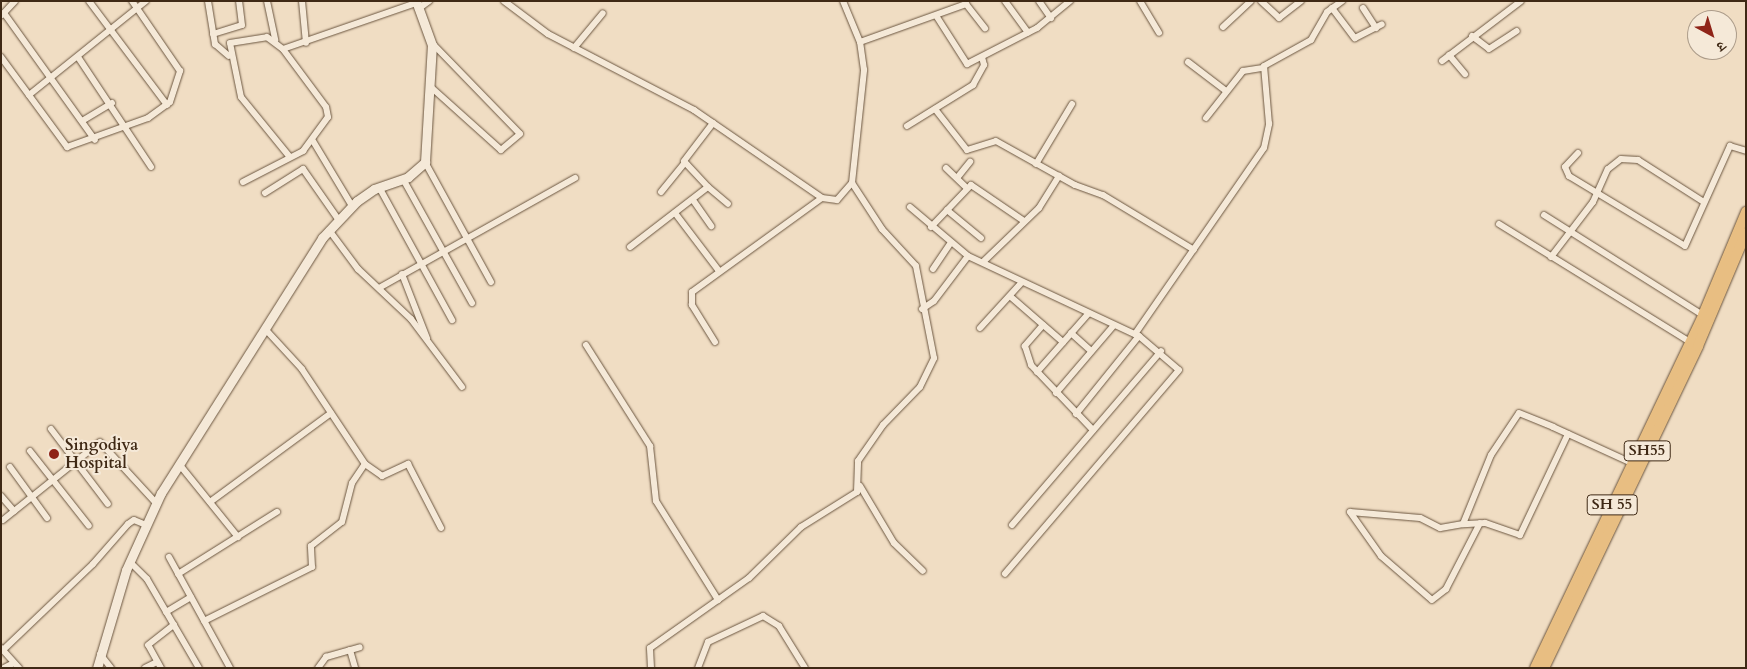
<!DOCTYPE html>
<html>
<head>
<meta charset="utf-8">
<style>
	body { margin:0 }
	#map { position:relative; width:1747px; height:669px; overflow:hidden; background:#f0ddc3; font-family:Cardo,"Noto Serif Devanagari",serif }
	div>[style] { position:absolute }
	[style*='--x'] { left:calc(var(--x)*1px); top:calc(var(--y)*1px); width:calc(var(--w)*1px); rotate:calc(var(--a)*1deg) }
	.roads { filter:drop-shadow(0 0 1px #6b5640) drop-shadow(0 0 1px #6b5640) }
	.street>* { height:6px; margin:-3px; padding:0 3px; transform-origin:3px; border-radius:3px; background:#f5e9d8 }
	.secondary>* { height:9px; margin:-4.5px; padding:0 4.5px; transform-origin:4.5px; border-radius:4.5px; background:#f5e9d8 }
	.primary>* { height:10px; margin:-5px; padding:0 5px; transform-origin:5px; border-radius:5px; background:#e8be82 }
	.dots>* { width:14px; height:14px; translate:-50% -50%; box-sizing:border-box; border:2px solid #f5e9d8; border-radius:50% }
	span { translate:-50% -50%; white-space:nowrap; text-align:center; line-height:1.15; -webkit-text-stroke:4px #f5e9d8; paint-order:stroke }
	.shield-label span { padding:1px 4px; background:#f5e9d8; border:1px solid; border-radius:4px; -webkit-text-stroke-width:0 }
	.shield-label { font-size:15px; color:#3f2915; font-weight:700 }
	.poi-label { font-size:16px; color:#3f2915; font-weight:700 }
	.left { translate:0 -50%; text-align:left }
	.frame { position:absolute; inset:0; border:2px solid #3f2915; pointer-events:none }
	.north { position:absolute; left:1687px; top:10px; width:50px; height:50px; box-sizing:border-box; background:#f5e9d8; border:1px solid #ac9c8a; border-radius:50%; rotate:141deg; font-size:14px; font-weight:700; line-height:20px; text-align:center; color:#3f2915 }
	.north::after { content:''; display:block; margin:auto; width:18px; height:22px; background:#8f2418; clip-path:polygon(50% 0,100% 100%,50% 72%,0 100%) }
</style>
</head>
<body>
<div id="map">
	<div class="roads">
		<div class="street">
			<div style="--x:89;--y:1;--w:130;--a:53.1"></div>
			<div style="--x:208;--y:1;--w:44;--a:80.8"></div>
			<div style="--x:215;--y:44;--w:18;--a:41"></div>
			<div style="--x:267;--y:1;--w:40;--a:78"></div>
			<div style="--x:302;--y:1;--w:42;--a:84.6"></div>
			<div style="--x:504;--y:1;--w:55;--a:36.9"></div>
			<div style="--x:548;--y:34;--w:165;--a:27.5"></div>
			<div style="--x:694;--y:110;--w:155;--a:34.5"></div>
			<div style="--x:822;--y:198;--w:15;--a:8"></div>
			<div style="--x:837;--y:200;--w:23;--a:-49"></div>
			<div style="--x:1005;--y:1;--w:39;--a:54"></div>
			<div style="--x:1039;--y:1;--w:21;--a:55"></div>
			<div style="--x:1140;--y:1;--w:37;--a:59"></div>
			<div style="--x:1261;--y:1;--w:25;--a:43"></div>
			<div style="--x:1279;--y:18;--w:28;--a:-38"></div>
			<div style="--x:1332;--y:8;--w:38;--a:53"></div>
			<div style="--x:1355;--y:38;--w:30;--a:-27"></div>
			<div style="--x:1363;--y:8;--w:24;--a:57"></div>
			<div style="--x:418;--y:9;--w:14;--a:-36"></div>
			<div style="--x:4;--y:13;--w:156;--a:54.4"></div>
			<div style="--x:2;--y:15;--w:19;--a:-47"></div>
			<div style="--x:937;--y:17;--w:56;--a:57.4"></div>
			<div style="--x:967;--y:64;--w:79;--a:-27.2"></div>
			<div style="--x:1037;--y:28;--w:43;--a:-39.3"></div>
			<div style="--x:1223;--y:27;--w:38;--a:-43"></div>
			<div style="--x:213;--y:34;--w:30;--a:-17"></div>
			<div style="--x:242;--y:25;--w:24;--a:-97"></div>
			<div style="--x:1472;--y:36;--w:21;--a:37"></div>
			<div style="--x:1489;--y:49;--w:33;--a:-33"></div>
			<div style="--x:430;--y:41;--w:129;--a:45.9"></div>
			<div style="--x:520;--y:134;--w:25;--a:140"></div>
			<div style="--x:501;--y:150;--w:93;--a:-138.1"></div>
			<div style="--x:860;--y:42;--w:113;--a:-19.7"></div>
			<div style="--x:966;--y:4;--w:31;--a:52"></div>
			<div style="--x:574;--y:48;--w:45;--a:-50.4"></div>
			<div style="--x:1449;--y:55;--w:25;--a:50"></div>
			<div style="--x:1;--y:57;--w:112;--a:53.7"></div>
			<div style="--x:67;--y:147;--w:86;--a:-19.7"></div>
			<div style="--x:148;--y:118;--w:27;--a:-36"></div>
			<div style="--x:170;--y:102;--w:33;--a:-72"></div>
			<div style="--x:180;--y:71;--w:85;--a:-124.4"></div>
			<div style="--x:78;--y:57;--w:132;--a:56.4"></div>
			<div style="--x:1442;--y:61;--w:99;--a:-37.2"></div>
			<div style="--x:1188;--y:62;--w:48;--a:37.3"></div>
			<div style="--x:29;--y:95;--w:150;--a:-38.8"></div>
			<div style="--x:935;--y:109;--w:52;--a:52"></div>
			<div style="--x:967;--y:150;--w:30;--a:-17"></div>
			<div style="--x:996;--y:141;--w:90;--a:29.1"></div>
			<div style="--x:1075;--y:185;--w:30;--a:20"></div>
			<div style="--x:1103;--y:195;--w:106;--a:31.1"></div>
			<div style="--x:1206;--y:118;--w:60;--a:-51.8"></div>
			<div style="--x:1243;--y:71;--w:20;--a:-9"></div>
			<div style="--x:82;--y:121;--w:35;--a:-31"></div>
			<div style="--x:907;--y:126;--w:78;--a:-31.8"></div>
			<div style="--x:973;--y:85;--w:23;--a:-61"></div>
			<div style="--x:984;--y:65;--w:8;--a:-104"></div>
			<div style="--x:313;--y:141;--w:76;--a:59"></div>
			<div style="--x:1578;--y:153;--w:19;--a:133"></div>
			<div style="--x:1565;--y:167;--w:10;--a:66"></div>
			<div style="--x:1569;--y:176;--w:135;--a:31.1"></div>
			<div style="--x:1685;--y:246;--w:110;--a:-65.8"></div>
			<div style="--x:1730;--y:146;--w:17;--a:17"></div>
			<div style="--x:289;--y:156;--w:76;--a:-129.1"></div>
			<div style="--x:241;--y:97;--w:55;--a:-101.5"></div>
			<div style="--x:230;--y:43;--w:37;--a:-9"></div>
			<div style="--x:267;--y:37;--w:20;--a:37"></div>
			<div style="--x:283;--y:49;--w:141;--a:-19.1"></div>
			<div style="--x:425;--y:162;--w:137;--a:61.2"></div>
			<div style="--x:1036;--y:164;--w:70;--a:-59"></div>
			<div style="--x:946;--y:168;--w:29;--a:44"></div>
			<div style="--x:957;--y:178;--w:21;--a:-51"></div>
			<div style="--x:403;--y:179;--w:142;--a:60.9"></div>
			<div style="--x:243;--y:182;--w:68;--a:-27.3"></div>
			<div style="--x:303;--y:151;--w:42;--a:-53.7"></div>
			<div style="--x:328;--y:117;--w:10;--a:-101"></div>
			<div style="--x:326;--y:107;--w:72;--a:-126.6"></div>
			<div style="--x:379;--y:187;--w:152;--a:61.2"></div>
			<div style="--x:708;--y:187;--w:26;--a:40"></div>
			<div style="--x:661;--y:192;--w:36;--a:-51"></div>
			<div style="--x:265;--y:193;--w:45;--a:-32.3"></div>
			<div style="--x:303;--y:169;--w:61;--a:55"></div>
			<div style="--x:693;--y:200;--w:32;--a:55"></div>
			<div style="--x:910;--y:207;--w:76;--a:40.2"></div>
			<div style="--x:947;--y:210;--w:44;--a:39.5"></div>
			<div style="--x:675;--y:213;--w:73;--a:52.8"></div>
			<div style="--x:1544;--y:215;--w:188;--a:32.2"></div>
			<div style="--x:1499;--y:224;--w:225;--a:31.7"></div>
			<div style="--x:931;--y:227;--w:58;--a:-46.4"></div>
			<div style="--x:971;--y:185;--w:64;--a:34.2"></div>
			<div style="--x:329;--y:230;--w:49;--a:53.4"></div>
			<div style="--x:358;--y:269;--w:73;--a:43.3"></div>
			<div style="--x:411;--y:319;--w:85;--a:53.1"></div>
			<div style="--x:630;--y:247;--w:98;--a:-37.6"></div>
			<div style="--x:708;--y:187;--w:35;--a:-133"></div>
			<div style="--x:684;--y:161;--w:48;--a:-52.7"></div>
			<div style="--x:1551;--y:257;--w:69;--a:-52.6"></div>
			<div style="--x:1593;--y:202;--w:36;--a:-66"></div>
			<div style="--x:1608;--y:169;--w:16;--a:-38"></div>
			<div style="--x:1621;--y:159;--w:17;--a:3"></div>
			<div style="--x:1638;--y:160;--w:78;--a:32.5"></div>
			<div style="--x:983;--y:262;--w:78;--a:-44"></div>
			<div style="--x:1039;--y:208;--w:38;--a:-58"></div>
			<div style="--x:933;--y:269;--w:30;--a:-56"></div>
			<div style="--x:402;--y:274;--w:69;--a:68.7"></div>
			<div style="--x:379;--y:288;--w:225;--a:-29.3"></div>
			<div style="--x:1011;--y:297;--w:69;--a:40.9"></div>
			<div style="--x:922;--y:309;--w:14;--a:-34"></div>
			<div style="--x:934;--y:301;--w:56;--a:-52.9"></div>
			<div style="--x:968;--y:256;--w:189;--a:25.1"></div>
			<div style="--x:1139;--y:336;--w:52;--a:40.4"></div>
			<div style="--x:1179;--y:370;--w:268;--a:130.5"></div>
			<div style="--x:1043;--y:325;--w:28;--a:131"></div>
			<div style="--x:1025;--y:346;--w:20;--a:72"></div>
			<div style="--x:1031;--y:365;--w:90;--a:46.4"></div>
			<div style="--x:980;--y:328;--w:62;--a:-47.6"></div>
			<div style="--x:1071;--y:333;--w:27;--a:42"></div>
			<div style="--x:1135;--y:334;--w:226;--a:-55.3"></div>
			<div style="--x:1264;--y:148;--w:25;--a:-78"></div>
			<div style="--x:1269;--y:124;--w:58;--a:-94.9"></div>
			<div style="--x:1264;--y:66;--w:54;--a:-29"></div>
			<div style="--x:1311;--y:40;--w:32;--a:-60"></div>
			<div style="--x:1327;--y:12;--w:19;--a:-36"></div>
			<div style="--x:715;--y:342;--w:44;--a:-121.9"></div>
			<div style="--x:692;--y:305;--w:13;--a:-90"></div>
			<div style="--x:692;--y:292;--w:160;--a:-35.9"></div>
			<div style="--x:586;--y:345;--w:120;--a:57.6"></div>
			<div style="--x:650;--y:446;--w:55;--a:83.8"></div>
			<div style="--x:656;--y:501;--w:117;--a:57.9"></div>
			<div style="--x:1037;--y:372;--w:77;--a:-48.7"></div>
			<div style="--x:1056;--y:393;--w:89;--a:-49.5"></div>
			<div style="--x:1076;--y:414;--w:100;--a:-51.1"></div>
			<div style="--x:51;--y:429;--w:94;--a:52.8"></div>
			<div style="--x:1568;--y:434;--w:112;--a:115.4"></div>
			<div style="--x:1520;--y:535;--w:37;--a:-161"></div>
			<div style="--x:1485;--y:523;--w:22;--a:177"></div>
			<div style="--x:1463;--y:524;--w:74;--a:-67.9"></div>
			<div style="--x:1491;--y:455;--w:50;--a:-56.3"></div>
			<div style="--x:1519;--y:413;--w:37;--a:22"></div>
			<div style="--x:1553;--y:427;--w:89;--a:24.6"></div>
			<div style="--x:30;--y:451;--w:95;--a:51.8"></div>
			<div style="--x:179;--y:464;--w:94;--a:51.1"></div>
			<div style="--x:365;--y:464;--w:21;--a:35"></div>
			<div style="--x:382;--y:476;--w:29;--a:-25"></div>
			<div style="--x:408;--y:464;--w:72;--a:62.7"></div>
			<div style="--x:10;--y:467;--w:63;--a:54"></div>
			<div style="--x:860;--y:486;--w:66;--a:59.2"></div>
			<div style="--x:894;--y:543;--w:40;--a:44"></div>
			<div style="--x:1;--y:496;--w:20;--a:49"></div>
			<div style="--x:210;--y:502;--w:150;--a:-36.3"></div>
			<div style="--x:3;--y:520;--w:124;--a:-38.8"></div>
			<div style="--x:100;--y:442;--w:83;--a:47.4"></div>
			<div style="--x:1463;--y:524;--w:23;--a:170"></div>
			<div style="--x:1440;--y:528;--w:22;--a:-153"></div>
			<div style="--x:1420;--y:518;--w:70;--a:-175.1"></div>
			<div style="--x:1350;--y:512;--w:54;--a:54.8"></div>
			<div style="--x:1381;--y:556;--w:67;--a:40.8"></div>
			<div style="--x:1432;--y:600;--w:18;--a:-38"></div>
			<div style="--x:1446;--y:589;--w:74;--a:-62.7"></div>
			<div style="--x:1012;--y:525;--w:229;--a:-49.4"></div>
			<div style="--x:169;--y:557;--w:127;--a:61.2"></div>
			<div style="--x:130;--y:562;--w:24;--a:45"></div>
			<div style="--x:147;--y:579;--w:103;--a:59.7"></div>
			<div style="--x:178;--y:574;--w:117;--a:-32.1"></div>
			<div style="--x:166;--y:612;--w:29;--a:-31"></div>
			<div style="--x:204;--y:621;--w:121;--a:-26.6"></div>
			<div style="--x:312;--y:567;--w:21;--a:-93"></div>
			<div style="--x:311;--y:546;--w:39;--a:-38"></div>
			<div style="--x:342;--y:522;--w:40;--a:-75.6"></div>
			<div style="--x:352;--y:483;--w:23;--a:-56"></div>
			<div style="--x:365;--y:464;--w:114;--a:-123.6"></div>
			<div style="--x:302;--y:369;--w:53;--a:-132.7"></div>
			<div style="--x:1;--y:648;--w:27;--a:48"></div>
			<div style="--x:3;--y:650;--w:124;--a:-43.7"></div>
			<div style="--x:93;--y:564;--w:53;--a:-48.8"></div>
			<div style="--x:128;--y:524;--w:7;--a:-34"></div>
			<div style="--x:134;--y:520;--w:13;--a:23"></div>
			<div style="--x:350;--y:650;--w:19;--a:74"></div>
			<div style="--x:100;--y:654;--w:18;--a:52"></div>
			<div style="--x:4;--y:668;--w:11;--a:-27"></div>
			<div style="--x:145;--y:668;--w:13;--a:-27"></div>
			<div style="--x:161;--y:668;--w:26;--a:-119"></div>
			<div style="--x:148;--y:645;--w:33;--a:-38"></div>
			<div style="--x:318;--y:668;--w:14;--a:-54"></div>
			<div style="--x:326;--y:657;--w:35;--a:-16"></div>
			<div style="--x:651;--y:668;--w:20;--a:-93"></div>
			<div style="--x:650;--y:648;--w:121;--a:-35.3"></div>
			<div style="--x:749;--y:578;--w:73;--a:-44.4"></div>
			<div style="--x:801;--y:527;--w:66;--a:-32"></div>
			<div style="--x:857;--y:492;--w:31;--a:-88"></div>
			<div style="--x:858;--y:461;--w:44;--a:-55.2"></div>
			<div style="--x:883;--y:425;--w:53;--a:-45.8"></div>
			<div style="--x:920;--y:387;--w:32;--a:-64"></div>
			<div style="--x:934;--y:358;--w:94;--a:-101.1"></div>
			<div style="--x:916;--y:266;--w:50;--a:-132.6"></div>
			<div style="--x:882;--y:229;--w:55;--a:-123.1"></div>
			<div style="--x:852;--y:183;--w:114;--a:-83.9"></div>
			<div style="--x:864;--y:70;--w:28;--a:-98"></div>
			<div style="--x:860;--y:42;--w:44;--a:-112.5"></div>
			<div style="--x:698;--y:668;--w:28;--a:-69"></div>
			<div style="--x:708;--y:642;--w:61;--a:-25.3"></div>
			<div style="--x:763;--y:616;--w:19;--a:32"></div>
			<div style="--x:779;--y:626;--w:49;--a:58.2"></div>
		</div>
		<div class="secondary">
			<div style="--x:97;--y:668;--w:102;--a:-73.5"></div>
			<div style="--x:126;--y:570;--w:85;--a:-65.6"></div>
			<div style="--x:161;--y:493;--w:302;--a:-57.7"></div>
			<div style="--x:322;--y:238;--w:51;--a:-46.6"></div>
			<div style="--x:357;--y:201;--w:21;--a:-35"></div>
			<div style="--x:374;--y:189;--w:36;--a:-19"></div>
			<div style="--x:408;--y:177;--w:23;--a:-41"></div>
			<div style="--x:425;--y:162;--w:117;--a:-86.6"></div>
			<div style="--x:432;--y:45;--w:47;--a:-110"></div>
		</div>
		<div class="primary">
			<div style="--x:1535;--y:668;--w:391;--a:-64.5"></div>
			<div style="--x:1703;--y:315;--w:112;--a:-67.3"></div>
			<div style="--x:1544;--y:668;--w:357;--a:-64.4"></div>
			<div style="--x:1698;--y:346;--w:123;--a:-67"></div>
		</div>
	</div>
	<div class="dots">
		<div style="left:54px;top:454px;background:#8f2418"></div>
	</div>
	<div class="shield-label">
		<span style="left:1647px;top:451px">SH55</span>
		<span style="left:1612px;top:505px">SH 55</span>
	</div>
	<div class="poi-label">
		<span class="left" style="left:65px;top:454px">Singodiya<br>Hospital</span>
	</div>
	<div class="frame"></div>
	<div class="north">उ</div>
</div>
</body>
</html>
